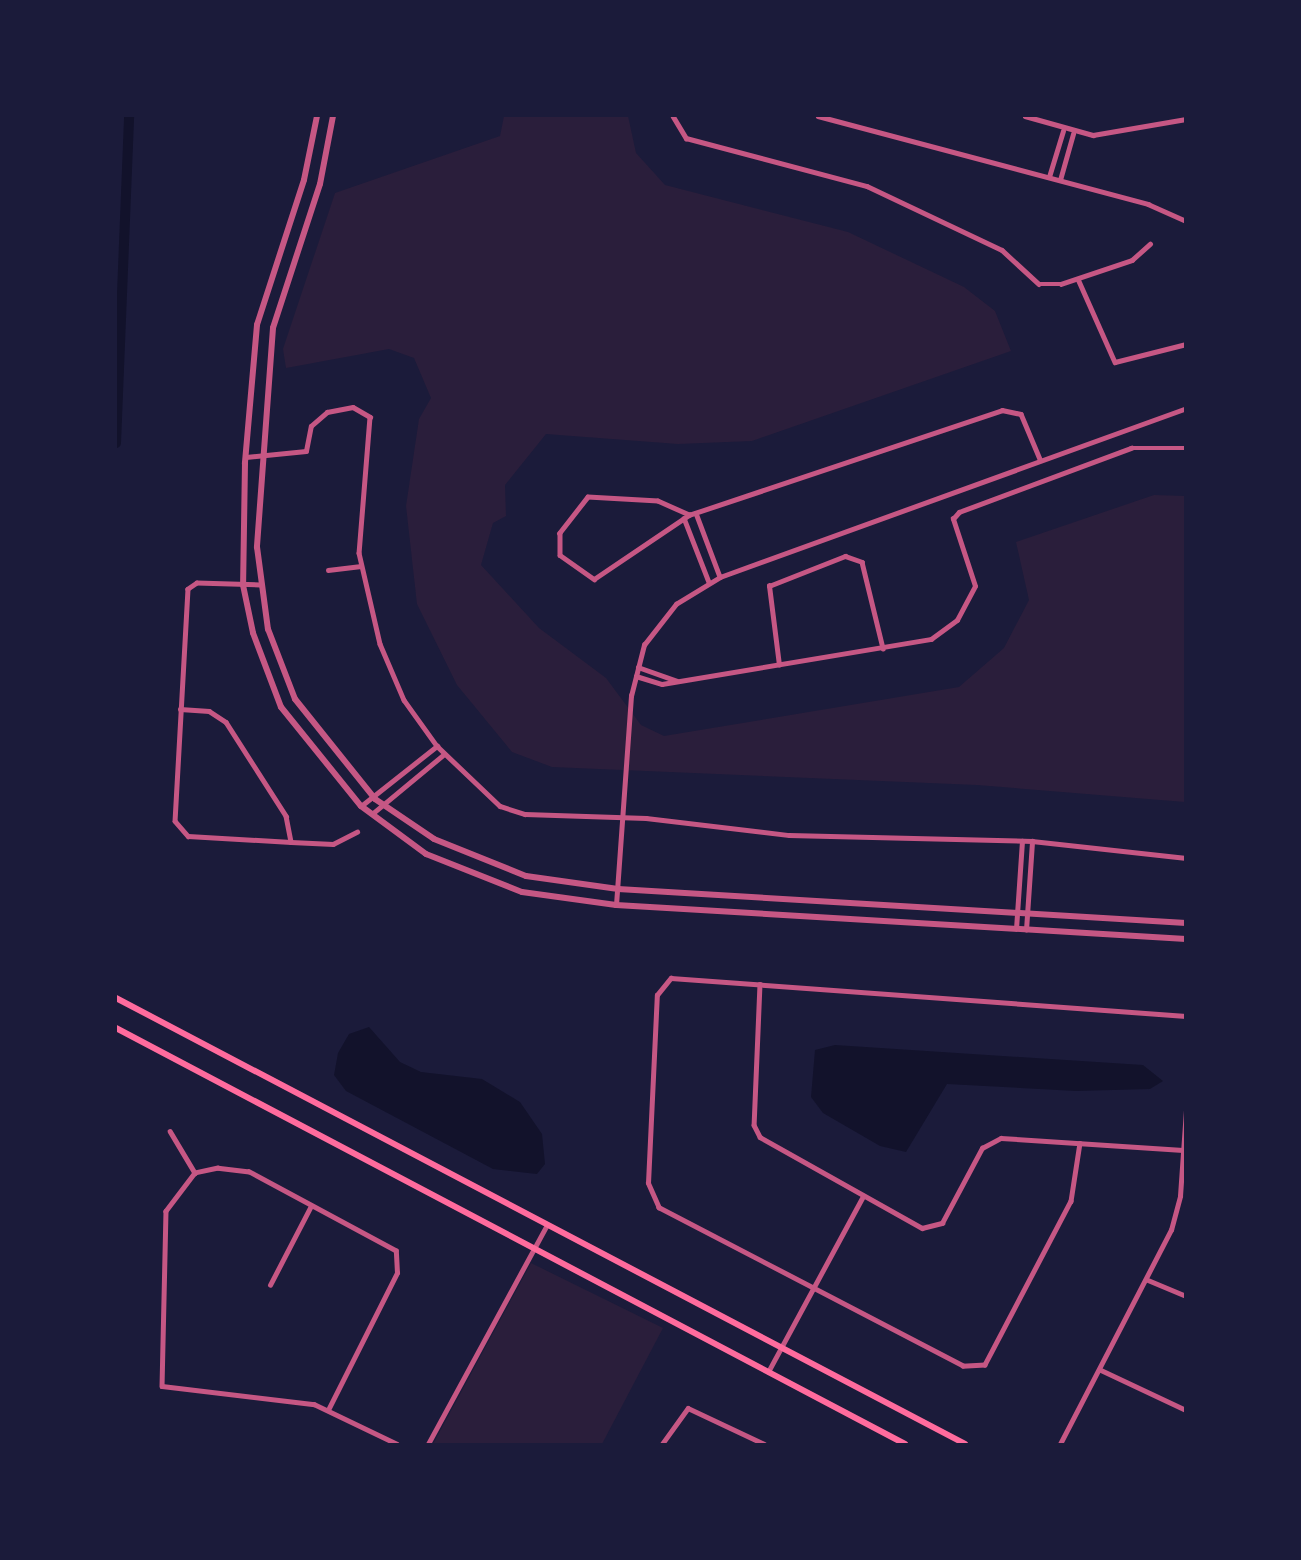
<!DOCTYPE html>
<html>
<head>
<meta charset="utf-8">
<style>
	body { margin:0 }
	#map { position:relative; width:1301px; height:1560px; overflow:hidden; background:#1b1b3a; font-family:"Exo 2",sans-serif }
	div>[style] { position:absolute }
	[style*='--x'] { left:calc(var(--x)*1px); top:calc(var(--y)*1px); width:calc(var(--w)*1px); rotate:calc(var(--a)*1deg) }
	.green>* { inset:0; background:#2a1e3b }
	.water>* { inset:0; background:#12122b }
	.canal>* { height:10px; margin:-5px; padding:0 5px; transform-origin:5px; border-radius:5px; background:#12122b }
	.minor>* { height:4.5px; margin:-2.25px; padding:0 2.25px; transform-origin:2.25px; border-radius:2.25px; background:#c65784 }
	.tertiary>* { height:6px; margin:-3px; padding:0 3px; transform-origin:3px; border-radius:3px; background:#c65784 }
	.secondary>* { height:6px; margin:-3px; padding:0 3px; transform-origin:3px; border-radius:3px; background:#ff6b9d }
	span { translate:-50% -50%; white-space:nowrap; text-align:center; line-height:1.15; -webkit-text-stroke:7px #1b1b3a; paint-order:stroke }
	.frame { position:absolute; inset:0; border:117px solid #1b1b3a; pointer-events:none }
</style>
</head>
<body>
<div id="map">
	<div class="green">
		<div style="clip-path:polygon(504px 116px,628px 116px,636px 153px,665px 185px,848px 232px,964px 287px,995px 311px,1011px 351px,752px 441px,678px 444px,546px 434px,505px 485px,506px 516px,493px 523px,481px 565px,539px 628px,606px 678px,641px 725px,664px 736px,959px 687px,1004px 648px,1029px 600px,1016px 542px,1154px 495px,1185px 496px,1185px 802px,977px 785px,552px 767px,512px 752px,457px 685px,417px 604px,406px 506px,419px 419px,431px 398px,414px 358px,389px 349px,286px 368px,283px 349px,335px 193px,500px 136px)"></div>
		<div style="clip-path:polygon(531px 1263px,663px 1328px,602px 1444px,433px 1444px)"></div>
	</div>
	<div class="water">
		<div style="clip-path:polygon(369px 1027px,400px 1062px,421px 1072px,482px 1079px,520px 1102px,542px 1134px,545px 1164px,537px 1174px,493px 1169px,346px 1091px,334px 1075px,338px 1053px,349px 1034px)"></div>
		<div style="clip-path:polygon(835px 1045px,1143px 1065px,1163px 1081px,1150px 1089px,1076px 1091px,947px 1084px,906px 1152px,880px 1146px,823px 1113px,811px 1097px,815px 1050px)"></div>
	</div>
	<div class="canal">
		<div style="--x:116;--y:443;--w:327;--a:-87.7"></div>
	</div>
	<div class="minor">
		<div style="--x:673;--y:116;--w:26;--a:59"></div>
		<div style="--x:686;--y:138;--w:187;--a:14.9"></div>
		<div style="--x:867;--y:186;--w:149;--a:25.4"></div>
		<div style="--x:1002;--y:250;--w:50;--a:42.6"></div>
		<div style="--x:1039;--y:284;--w:22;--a:0"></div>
		<div style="--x:1061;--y:284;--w:75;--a:-18.7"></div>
		<div style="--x:1132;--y:260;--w:24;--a:-42"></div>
		<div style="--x:818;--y:116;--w:342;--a:14.9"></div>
		<div style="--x:1148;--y:204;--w:42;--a:24.1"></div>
		<div style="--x:1025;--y:116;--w:71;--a:15.6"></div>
		<div style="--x:1093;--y:135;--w:94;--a:-9.8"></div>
		<div style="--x:1049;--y:177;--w:48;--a:-73.1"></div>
		<div style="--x:1060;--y:180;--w:48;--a:-74.2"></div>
		<div style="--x:1078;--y:279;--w:91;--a:66"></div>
		<div style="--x:1115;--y:362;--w:73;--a:-14.2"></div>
		<div style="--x:246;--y:457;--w:60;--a:-5.7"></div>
		<div style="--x:306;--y:451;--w:25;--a:-79"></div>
		<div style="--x:311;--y:426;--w:21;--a:-41"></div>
		<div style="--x:327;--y:412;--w:26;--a:-11"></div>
		<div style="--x:353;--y:407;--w:20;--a:30"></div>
		<div style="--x:370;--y:417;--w:136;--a:94.6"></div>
		<div style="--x:359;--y:553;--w:93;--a:77"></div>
		<div style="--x:380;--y:644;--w:61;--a:66.8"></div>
		<div style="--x:404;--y:700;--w:57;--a:54.3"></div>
		<div style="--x:437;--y:746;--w:87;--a:43.6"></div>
		<div style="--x:500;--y:806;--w:26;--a:18"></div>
		<div style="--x:525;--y:814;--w:121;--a:1.9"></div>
		<div style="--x:646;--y:818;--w:144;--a:6.8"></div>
		<div style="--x:789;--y:835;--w:243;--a:1.4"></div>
		<div style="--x:1032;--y:841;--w:155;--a:6.3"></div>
		<div style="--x:696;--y:513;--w:68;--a:69.4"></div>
		<div style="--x:689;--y:515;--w:34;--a:-156"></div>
		<div style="--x:658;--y:501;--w:70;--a:-176.7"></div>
		<div style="--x:588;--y:497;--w:46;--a:127.9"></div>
		<div style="--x:560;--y:533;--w:22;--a:90"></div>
		<div style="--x:560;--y:555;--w:42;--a:35.2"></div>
		<div style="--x:594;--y:579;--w:115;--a:-34"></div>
		<div style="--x:689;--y:515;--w:330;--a:-18.5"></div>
		<div style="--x:1002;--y:410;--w:19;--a:12"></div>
		<div style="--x:1021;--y:414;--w:49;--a:67.1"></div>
		<div style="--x:684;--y:518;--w:69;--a:68.7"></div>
		<div style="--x:328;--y:570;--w:33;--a:-7"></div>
		<div style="--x:260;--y:585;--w:63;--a:-178.2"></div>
		<div style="--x:197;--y:583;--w:11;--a:146"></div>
		<div style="--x:188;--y:589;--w:232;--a:93.2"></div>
		<div style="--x:175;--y:821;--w:20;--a:49"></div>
		<div style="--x:188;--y:836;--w:103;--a:3.3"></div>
		<div style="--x:291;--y:842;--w:42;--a:2.7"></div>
		<div style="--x:333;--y:844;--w:27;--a:-27"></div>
		<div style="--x:779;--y:665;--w:80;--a:-97.2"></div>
		<div style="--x:769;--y:586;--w:82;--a:-21.5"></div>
		<div style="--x:845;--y:556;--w:18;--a:19"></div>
		<div style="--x:862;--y:562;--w:89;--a:76.3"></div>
		<div style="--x:638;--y:667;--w:41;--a:19.7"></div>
		<div style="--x:636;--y:676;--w:27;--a:17"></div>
		<div style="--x:662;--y:684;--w:273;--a:-9.5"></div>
		<div style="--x:931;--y:639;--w:32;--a:-36"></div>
		<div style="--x:957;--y:620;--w:38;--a:-62"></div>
		<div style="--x:975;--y:586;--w:71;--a:-108.2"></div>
		<div style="--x:953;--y:519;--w:9;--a:-49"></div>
		<div style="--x:959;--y:512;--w:184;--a:-20.4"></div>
		<div style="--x:1131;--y:448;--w:55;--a:0"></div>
		<div style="--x:180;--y:709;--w:29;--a:4"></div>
		<div style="--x:209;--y:711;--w:20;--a:33"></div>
		<div style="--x:226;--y:722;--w:112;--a:57.4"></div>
		<div style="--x:286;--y:816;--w:26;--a:79"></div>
		<div style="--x:361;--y:806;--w:97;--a:-38.3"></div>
		<div style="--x:372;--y:814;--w:92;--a:-39.7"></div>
		<div style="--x:616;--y:905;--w:210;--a:-85.9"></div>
		<div style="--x:631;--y:696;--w:53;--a:-75.7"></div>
		<div style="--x:644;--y:645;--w:52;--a:-52"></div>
		<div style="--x:676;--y:604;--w:52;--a:-31.5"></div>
		<div style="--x:720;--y:577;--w:496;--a:-19.9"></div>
		<div style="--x:1016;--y:929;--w:88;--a:-86.1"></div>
		<div style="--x:1026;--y:930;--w:89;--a:-86.1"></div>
		<div style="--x:760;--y:984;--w:141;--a:92.4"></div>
		<div style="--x:754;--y:1125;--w:13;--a:63"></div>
		<div style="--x:760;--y:1137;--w:186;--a:29.3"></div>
		<div style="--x:922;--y:1228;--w:21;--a:-14"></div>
		<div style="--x:942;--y:1223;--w:85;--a:-61.9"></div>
		<div style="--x:982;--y:1148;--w:21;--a:-28"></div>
		<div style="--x:1001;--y:1138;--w:182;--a:3.8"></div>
		<div style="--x:170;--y:1131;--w:49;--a:59.2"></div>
		<div style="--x:1080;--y:1143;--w:59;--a:98.8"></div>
		<div style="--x:1071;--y:1201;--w:185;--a:117.7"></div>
		<div style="--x:985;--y:1365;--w:22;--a:177"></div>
		<div style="--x:963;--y:1366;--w:343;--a:-152.5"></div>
		<div style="--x:659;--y:1208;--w:27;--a:-114"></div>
		<div style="--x:648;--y:1183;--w:188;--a:-87.3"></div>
		<div style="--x:657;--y:995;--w:22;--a:-51"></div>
		<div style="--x:671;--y:978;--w:516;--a:4.22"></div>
		<div style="--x:1148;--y:1280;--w:41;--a:22.8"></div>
		<div style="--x:270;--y:1285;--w:89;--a:-62.6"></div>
		<div style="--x:1101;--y:1370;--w:94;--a:25.2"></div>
		<div style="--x:768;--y:1372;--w:198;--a:-61.6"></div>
		<div style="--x:329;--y:1408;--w:151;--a:-63.3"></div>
		<div style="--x:397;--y:1273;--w:22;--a:-93"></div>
		<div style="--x:396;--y:1251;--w:167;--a:-151.7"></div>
		<div style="--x:249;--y:1172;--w:31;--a:-173"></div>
		<div style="--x:218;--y:1168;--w:24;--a:168"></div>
		<div style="--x:195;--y:1173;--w:48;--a:127.3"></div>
		<div style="--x:166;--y:1211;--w:175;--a:91.3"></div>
		<div style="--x:162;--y:1386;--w:153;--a:6.8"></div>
		<div style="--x:314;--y:1404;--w:92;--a:25.7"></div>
		<div style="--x:428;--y:1444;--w:249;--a:-61.5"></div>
		<div style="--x:662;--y:1444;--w:44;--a:-54.2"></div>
		<div style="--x:688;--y:1408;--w:84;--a:25.3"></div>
		<div style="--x:1060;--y:1444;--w:241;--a:-62.6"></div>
		<div style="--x:1171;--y:1230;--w:35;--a:-75"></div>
		<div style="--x:1180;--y:1196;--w:86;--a:-86"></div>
	</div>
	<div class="tertiary">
		<div style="--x:317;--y:116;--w:65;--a:101.5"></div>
		<div style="--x:304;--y:180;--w:152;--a:108"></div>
		<div style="--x:257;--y:325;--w:139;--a:95"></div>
		<div style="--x:245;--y:463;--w:122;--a:90.9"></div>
		<div style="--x:243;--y:585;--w:49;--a:78.2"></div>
		<div style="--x:253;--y:633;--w:79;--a:69.3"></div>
		<div style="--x:281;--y:707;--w:127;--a:51.1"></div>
		<div style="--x:361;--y:806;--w:81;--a:36.4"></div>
		<div style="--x:426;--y:854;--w:103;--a:21.6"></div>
		<div style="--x:522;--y:892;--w:95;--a:7.9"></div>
		<div style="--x:616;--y:905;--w:571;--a:3.41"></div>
		<div style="--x:333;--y:116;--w:69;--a:100.8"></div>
		<div style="--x:320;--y:184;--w:151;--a:108.1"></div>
		<div style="--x:273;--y:328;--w:220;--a:94.2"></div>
		<div style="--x:257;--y:547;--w:83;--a:82.4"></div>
		<div style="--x:268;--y:629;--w:75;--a:68.9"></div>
		<div style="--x:295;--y:699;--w:128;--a:51.3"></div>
		<div style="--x:375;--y:799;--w:71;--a:34.1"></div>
		<div style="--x:434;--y:839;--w:99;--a:21.9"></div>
		<div style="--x:526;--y:876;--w:93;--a:8"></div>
		<div style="--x:618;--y:889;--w:569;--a:3.43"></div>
	</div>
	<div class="secondary">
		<div style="--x:116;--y:998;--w:959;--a:27.71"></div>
		<div style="--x:116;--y:1028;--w:892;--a:27.8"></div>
	</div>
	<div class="frame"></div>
</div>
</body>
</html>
